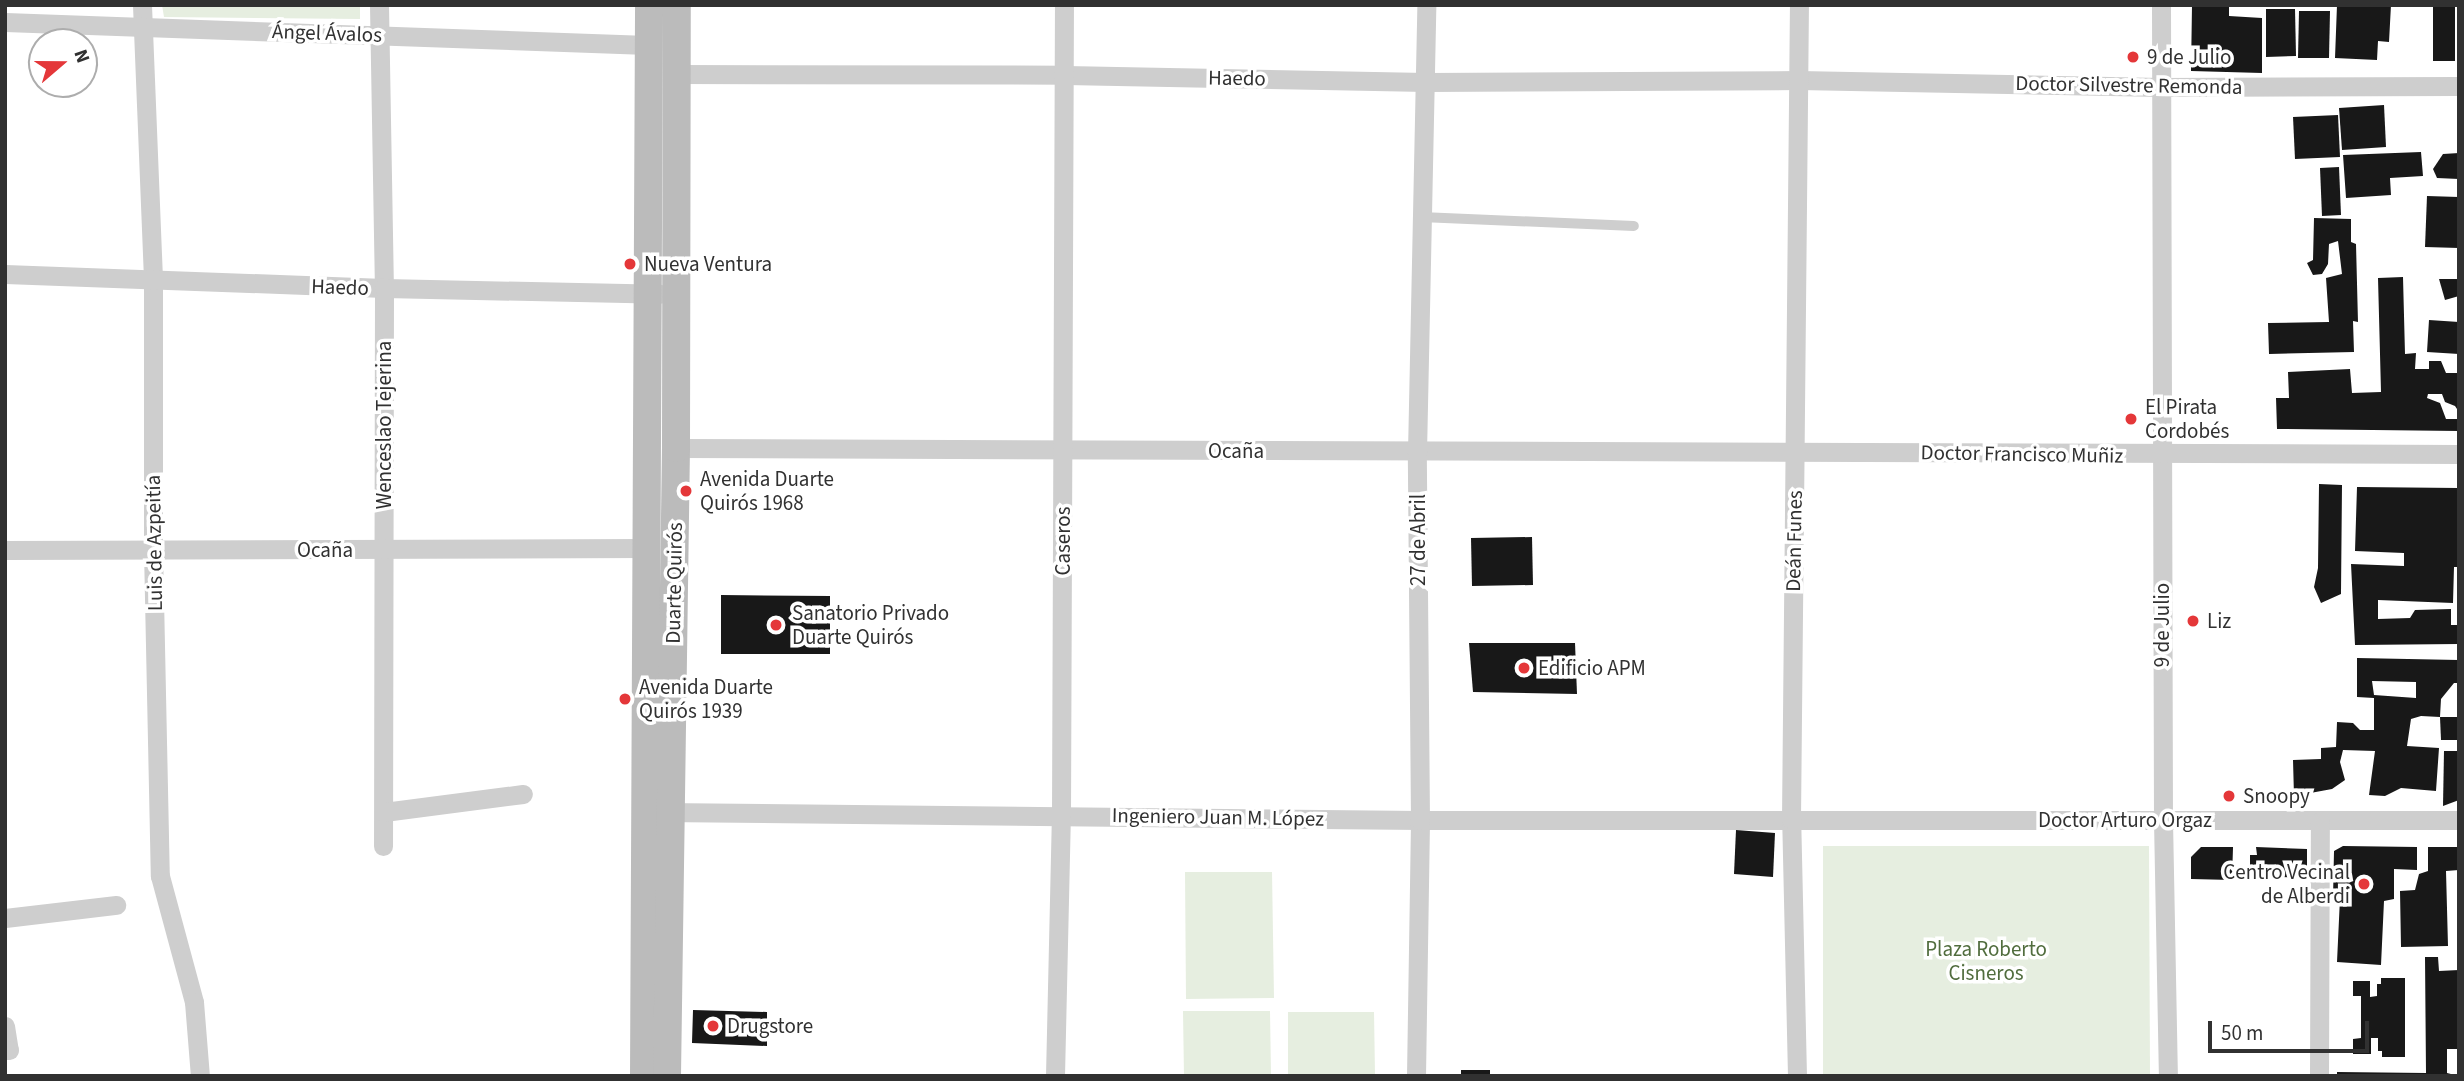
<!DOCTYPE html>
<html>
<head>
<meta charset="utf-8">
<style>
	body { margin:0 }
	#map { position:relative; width:2464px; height:1081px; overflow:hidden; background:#fff; font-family:"Source Sans 3",sans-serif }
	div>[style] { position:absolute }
	.green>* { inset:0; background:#e6eee0 }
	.building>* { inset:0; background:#181818 }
	.lane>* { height:10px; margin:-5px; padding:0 5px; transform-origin:5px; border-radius:5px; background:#cecece }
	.street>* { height:19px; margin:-9.5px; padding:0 9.5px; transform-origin:9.5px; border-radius:9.5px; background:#cecece }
	.secondary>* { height:28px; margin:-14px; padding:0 14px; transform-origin:14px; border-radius:14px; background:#bbb }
	.dots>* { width:19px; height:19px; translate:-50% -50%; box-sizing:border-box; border:4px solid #fff; border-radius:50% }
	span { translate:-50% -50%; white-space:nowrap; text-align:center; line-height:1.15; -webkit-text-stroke:7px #fff; paint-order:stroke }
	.street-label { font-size:21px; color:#313131 }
	.poi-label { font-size:21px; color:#313131 }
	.left { translate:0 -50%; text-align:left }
	.right { translate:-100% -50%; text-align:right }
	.park-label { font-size:21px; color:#516d3e }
	.frame { position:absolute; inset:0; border:7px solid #313131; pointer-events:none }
	.north { position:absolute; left:28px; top:28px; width:70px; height:70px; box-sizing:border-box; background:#fff; border:2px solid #adadad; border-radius:50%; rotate:70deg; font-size:19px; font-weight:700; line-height:28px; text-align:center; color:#313131 }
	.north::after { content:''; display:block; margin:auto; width:24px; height:32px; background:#e43739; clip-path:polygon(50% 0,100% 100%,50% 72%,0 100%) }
	.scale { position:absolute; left:2208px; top:1021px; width:161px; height:32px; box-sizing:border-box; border:4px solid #313131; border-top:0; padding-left:9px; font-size:21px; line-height:24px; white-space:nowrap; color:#313131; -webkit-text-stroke:5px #fff; paint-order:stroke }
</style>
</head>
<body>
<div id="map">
	<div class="green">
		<div style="clip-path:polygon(162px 5px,360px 5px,360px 19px,164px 17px)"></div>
		<div style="clip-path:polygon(1823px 846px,2149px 846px,2150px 1076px,1823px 1076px)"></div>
		<div style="clip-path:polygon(1185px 872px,1272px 872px,1274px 998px,1186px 999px)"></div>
		<div style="clip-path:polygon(1183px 1011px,1270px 1011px,1271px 1076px,1184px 1076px)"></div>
		<div style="clip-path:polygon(1288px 1012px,1374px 1012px,1375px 1076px,1288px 1076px)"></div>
	</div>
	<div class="building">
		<div style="clip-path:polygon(2192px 5px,2229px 5px,2229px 16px,2262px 18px,2262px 73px,2191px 71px)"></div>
		<div style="clip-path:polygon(2337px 5px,2391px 5px,2389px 42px,2378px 41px,2377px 60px,2335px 58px)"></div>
		<div style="clip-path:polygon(2433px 7px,2455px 7px,2455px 61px,2433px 61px)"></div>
		<div style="clip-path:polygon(2266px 9px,2295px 9px,2296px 56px,2266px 57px)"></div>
		<div style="clip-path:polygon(2299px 11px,2330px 11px,2329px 58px,2298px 58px)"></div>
		<div style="clip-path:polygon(2384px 105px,2386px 147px,2342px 150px,2339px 108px)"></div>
		<div style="clip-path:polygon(2338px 115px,2340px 157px,2295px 159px,2293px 117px)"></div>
		<div style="clip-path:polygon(2421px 152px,2423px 176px,2390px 178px,2391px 195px,2346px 198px,2343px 155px)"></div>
		<div style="clip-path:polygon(2459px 153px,2459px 179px,2437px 178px,2433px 169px,2443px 154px)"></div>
		<div style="clip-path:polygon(2339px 167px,2341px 215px,2322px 216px,2320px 168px)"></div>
		<div style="clip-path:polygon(2427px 196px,2459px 197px,2459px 248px,2425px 247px)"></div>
		<div style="clip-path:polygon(2314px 218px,2351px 219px,2351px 242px,2356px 244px,2358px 322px,2353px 321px,2354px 352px,2269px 354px,2268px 323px,2329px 322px,2326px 278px,2342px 274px,2338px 241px,2329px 244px,2328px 264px,2322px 274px,2313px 275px,2307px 263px,2313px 260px)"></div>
		<div style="clip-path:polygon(2403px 277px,2405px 354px,2416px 353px,2415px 369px,2429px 369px,2429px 361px,2441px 361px,2446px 373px,2459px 373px,2459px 412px,2455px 406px,2445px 402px,2442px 394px,2428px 394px,2427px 398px,2440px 403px,2446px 419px,2459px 419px,2459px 431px,2277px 429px,2276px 398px,2289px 398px,2288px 372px,2350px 369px,2352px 393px,2381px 392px,2378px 278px)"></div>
		<div style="clip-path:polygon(2439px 279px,2459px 279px,2459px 296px,2445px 300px)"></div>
		<div style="clip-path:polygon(2429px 320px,2459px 322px,2459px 354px,2427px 352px)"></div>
		<div style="clip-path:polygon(2319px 484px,2342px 485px,2341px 594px,2321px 603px,2314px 587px,2318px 568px)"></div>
		<div style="clip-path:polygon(2357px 487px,2459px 488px,2459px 567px,2454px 567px,2453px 603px,2378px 600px,2378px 619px,2410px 618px,2415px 610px,2451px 609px,2451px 625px,2459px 625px,2459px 644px,2355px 645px,2351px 564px,2404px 566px,2404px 553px,2355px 551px)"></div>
		<div style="clip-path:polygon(1532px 537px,1533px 585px,1472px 586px,1471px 538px)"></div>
		<div style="clip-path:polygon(721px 595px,830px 596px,830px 654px,721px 654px)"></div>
		<div style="clip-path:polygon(1469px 643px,1575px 643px,1577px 694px,1473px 692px)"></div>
		<div style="clip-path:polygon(evenodd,2357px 658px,2459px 660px,2459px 683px,2454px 683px,2441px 699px,2440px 717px,2421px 716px,2411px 719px,2407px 746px,2439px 748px,2436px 791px,2401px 788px,2385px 796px,2369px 795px,2375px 751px,2343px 750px,2340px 762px,2345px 780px,2332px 789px,2294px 796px,2293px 760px,2321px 759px,2321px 748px,2336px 747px,2337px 722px,2353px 723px,2360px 730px,2374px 730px,2374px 698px,2357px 697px,2357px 658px,2372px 681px,2416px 682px,2416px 698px,2374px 695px,2372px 681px)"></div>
		<div style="clip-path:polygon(2440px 717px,2459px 717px,2459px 740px,2441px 740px)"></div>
		<div style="clip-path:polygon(2444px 751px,2459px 751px,2459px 800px,2443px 806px)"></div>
		<div style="clip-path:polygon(1736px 830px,1775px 833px,1773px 877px,1734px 874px)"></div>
		<div style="clip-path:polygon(2343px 846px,2417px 847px,2417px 870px,2394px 869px,2394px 899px,2384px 901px,2381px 965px,2337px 962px,2340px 898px,2333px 898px,2334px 851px)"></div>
		<div style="clip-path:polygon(2201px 847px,2233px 847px,2232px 880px,2191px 879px,2191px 857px)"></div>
		<div style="clip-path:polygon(2256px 847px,2307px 849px,2307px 878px,2250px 876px,2250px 855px,2257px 855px)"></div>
		<div style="clip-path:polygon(2428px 847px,2459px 847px,2459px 870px,2446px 871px,2448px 946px,2401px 947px,2400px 891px,2415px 890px,2419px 874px,2428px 871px)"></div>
		<div style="clip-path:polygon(2425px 957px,2438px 957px,2439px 971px,2459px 970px,2459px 1049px,2447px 1049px,2447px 1073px,2459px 1076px,2337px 1076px,2337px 1072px,2426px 1073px)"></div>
		<div style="clip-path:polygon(2381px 978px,2405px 978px,2405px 1057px,2382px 1057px,2382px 1051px,2378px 1051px,2378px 1038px,2371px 1038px,2371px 1054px,2353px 1054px,2353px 1039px,2361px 1038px,2361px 996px,2353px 996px,2353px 981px,2370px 981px,2370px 997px,2377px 996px,2377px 984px,2381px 984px)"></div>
		<div style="clip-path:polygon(693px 1010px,767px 1012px,767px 1046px,692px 1043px)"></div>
		<div style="clip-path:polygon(1461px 1070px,1490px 1070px,1490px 1076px,1461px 1076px)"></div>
	</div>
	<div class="lane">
		<div style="left:1421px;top:217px;width:213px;rotate:2.4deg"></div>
	</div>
	<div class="street">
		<div style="left:142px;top:5px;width:275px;rotate:87.7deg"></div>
		<div style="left:153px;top:280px;width:270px;rotate:90deg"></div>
		<div style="left:153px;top:550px;width:326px;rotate:88.8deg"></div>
		<div style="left:160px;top:876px;width:131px;rotate:74.9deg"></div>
		<div style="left:194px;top:1002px;width:74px;rotate:85.4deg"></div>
		<div style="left:379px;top:5px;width:283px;rotate:89deg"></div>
		<div style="left:384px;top:288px;width:558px;rotate:90.1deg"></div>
		<div style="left:2161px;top:5px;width:815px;rotate:89.86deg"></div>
		<div style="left:2163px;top:820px;width:256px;rotate:88.9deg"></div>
		<div style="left:5px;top:22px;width:643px;rotate:2.05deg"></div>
		<div style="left:676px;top:74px;width:389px;rotate:0.1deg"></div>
		<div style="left:1065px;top:75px;width:361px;rotate:1.1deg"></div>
		<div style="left:1426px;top:82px;width:372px;rotate:-0.3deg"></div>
		<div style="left:1798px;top:80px;width:363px;rotate:1.1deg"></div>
		<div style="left:2161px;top:87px;width:298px;rotate:-0.2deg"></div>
		<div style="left:5px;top:274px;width:379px;rotate:2.1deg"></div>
		<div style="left:384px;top:288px;width:276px;rotate:1.2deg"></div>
		<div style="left:676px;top:448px;width:1783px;rotate:0.19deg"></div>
		<div style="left:5px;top:550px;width:641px;rotate:-0.18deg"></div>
		<div style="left:384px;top:812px;width:140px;rotate:-7.4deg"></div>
		<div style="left:660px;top:812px;width:760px;rotate:0.6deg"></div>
		<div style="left:1420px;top:820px;width:1039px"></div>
		<div style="left:5px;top:918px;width:112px;rotate:-6.7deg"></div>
		<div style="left:5px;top:1026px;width:24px;rotate:81deg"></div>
		<div style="left:9px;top:1050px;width:4px;rotate:180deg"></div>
		<div style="left:1055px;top:1076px;width:261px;rotate:-88.7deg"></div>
		<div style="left:1061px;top:815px;width:810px;rotate:-89.79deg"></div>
		<div style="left:1416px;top:1076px;width:256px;rotate:-89.1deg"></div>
		<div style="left:1420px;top:820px;width:367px;rotate:-90.5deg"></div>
		<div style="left:1417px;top:453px;width:448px;rotate:-88.8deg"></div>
		<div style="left:1797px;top:1076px;width:257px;rotate:-91.3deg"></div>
		<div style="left:1791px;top:819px;width:814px;rotate:-89.44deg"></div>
		<div style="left:2319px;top:1076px;width:255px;rotate:-89.8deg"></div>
	</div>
	<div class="secondary">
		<div style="left:644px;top:1076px;width:1071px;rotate:-89.73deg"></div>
		<div style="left:667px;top:1076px;width:628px;rotate:-89.18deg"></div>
		<div style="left:676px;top:448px;width:443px;rotate:-89.9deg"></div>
	</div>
	<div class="dots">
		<div style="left:2133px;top:57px;background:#e43739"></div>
		<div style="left:630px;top:264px;background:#e43739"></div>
		<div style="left:2131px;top:419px;background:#e43739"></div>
		<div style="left:686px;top:491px;background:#e43739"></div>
		<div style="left:2193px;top:621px;background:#e43739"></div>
		<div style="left:776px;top:625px;background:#e43739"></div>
		<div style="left:1524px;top:668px;background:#e43739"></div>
		<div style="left:625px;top:699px;background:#e43739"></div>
		<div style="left:2229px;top:796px;background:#e43739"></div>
		<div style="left:2364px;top:884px;background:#e43739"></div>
		<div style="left:713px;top:1026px;background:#e43739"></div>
	</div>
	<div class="street-label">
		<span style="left:327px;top:33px;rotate:2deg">Ángel Ávalos</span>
		<span style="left:1237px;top:78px;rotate:1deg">Haedo</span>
		<span style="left:2129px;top:85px;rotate:1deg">Doctor Silvestre Remonda</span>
		<span style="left:340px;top:287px;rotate:2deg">Haedo</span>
		<span style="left:384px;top:425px;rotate:-90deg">Wenceslao Tejerina</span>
		<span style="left:1236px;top:451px">Ocaña</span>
		<span style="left:2022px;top:454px;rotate:1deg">Doctor Francisco Muñiz</span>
		<span style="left:1418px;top:540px;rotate:-90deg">27 de Abril</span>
		<span style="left:1063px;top:541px;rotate:-90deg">Caseros</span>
		<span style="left:1794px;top:541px;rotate:-89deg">Deán Funes</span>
		<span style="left:154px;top:543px;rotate:-91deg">Luis de Azpeitía</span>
		<span style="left:325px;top:550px">Ocaña</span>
		<span style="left:674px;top:583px;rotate:-89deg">Duarte Quirós</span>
		<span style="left:2162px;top:625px;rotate:-90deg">9 de Julio</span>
		<span style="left:1218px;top:817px;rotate:1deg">Ingeniero Juan M. López</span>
		<span style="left:2125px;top:820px">Doctor Arturo Orgaz</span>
	</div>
	<div class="poi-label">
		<span class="left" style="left:2147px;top:57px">9 de Julio</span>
		<span class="left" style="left:644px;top:264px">Nueva Ventura</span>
		<span class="left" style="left:2145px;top:419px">El Pirata<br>Cordobés</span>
		<span class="left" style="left:700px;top:491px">Avenida Duarte<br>Quirós 1968</span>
		<span class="left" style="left:792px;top:625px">Sanatorio Privado<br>Duarte Quirós</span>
		<span class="left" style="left:2207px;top:621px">Liz</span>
		<span class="left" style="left:1538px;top:668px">Edificio APM</span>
		<span class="left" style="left:639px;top:699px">Avenida Duarte<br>Quirós 1939</span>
		<span class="left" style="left:2243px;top:796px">Snoopy</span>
		<span class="right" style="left:2350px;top:884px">Centro Vecinal<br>de Alberdi</span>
		<span class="left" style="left:727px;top:1026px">Drugstore</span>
	</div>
	<div class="park-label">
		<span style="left:1986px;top:961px">Plaza Roberto<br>Cisneros</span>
	</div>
	<div class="frame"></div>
	<div class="north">N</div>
	<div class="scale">50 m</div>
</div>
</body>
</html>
